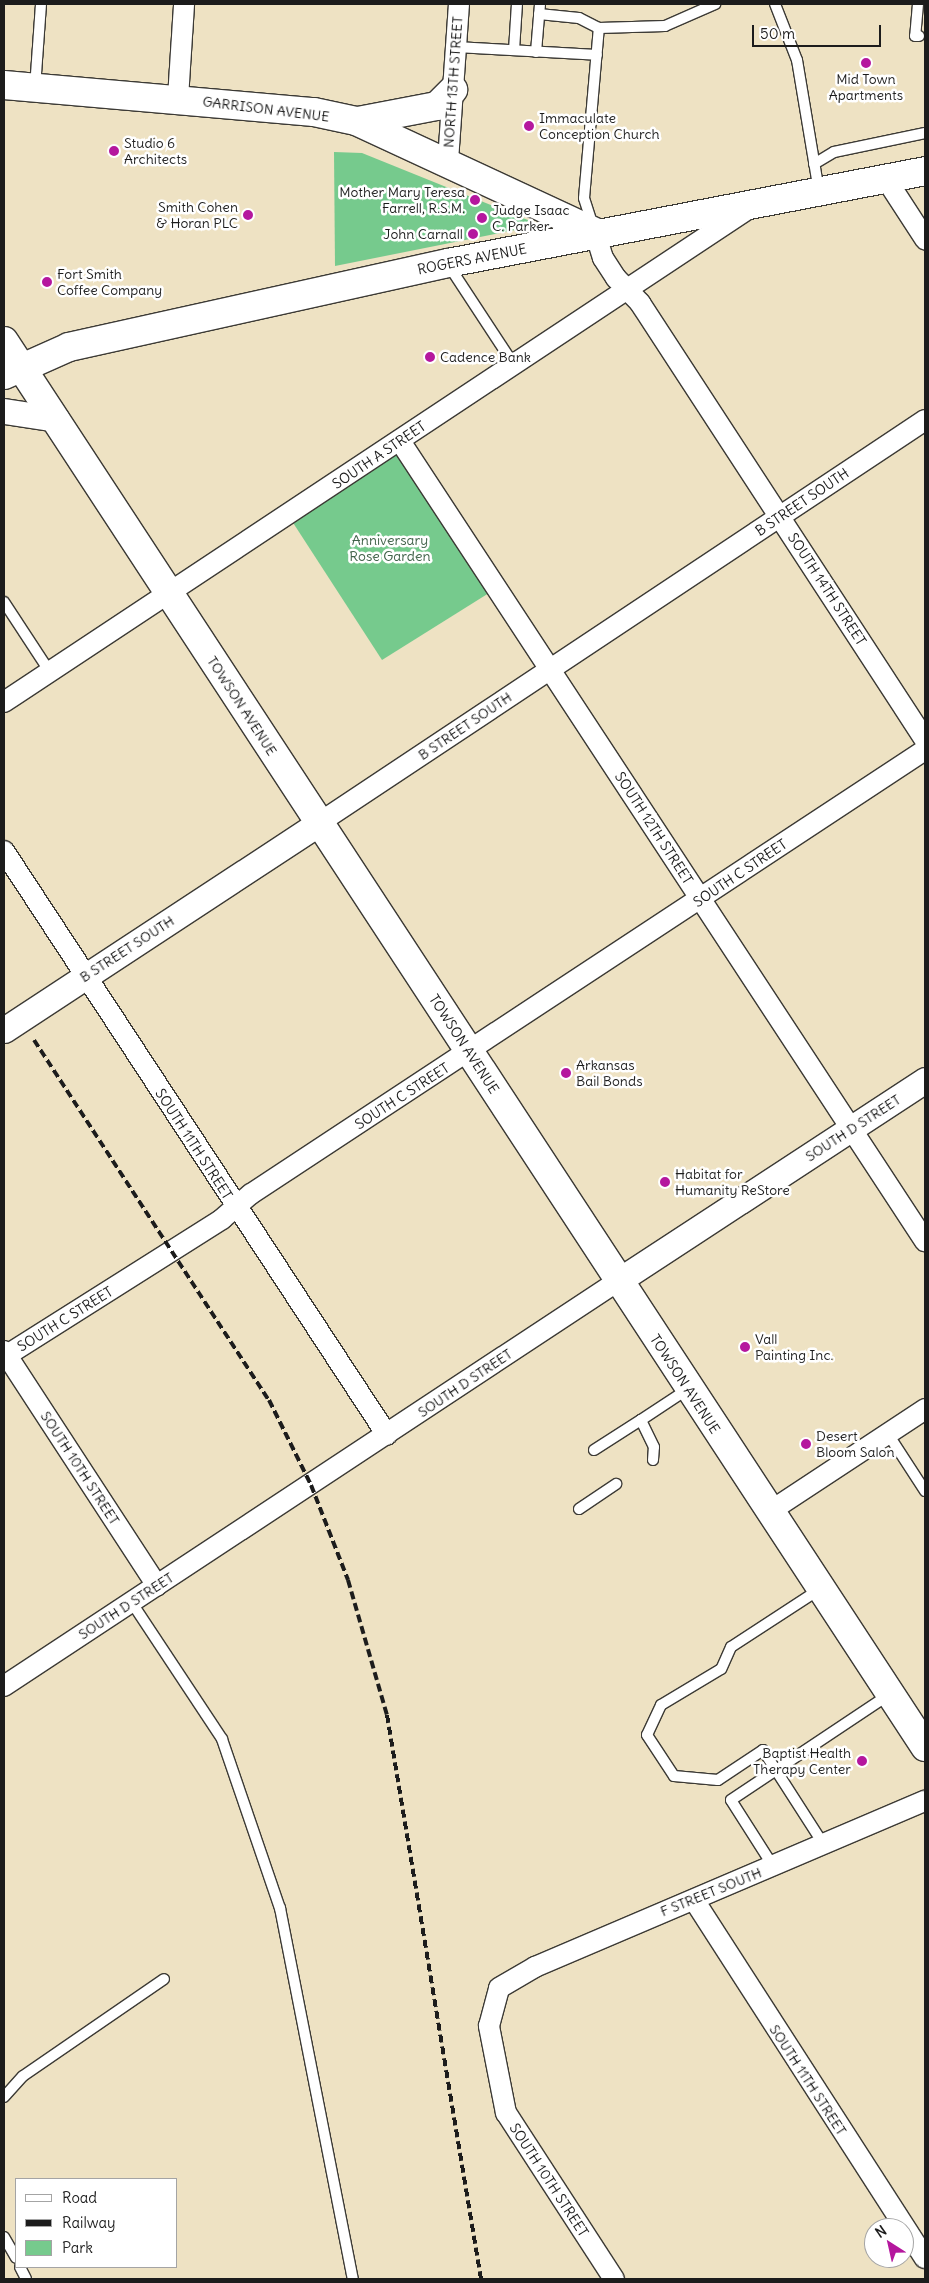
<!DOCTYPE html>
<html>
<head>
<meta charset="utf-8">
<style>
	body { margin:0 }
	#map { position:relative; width:929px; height:2283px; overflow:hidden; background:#eee2c3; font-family:Delius,sans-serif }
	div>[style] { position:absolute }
	.green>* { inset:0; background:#76ca8d }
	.roads { filter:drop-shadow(1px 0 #3c3a35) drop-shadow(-1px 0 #3c3a35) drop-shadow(0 1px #3c3a35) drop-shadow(0 -1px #3c3a35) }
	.service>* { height:10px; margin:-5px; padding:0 5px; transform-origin:5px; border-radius:5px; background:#fff }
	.minor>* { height:20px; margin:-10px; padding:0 10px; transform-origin:10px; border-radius:10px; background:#fff }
	.tertiary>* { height:25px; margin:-12.5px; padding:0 12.5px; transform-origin:12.5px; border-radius:12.5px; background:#fff }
	.primary>* { height:28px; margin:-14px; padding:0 14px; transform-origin:14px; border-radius:14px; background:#fff }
	.rail>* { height:4px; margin-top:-2px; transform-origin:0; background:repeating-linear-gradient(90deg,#1c1c1c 0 8px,transparent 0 12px) }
	.dots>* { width:14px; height:14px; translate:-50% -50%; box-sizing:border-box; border:2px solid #fff; border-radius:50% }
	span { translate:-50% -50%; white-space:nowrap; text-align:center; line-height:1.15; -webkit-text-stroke:5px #fff; paint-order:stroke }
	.poi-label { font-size:14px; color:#1c1c1c }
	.left { translate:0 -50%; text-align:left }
	.right { translate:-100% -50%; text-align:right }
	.street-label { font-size:14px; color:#1c1c1c }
	.park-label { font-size:14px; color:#406249 }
	.frame { position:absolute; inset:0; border:5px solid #1c1c1c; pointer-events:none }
	.legend { position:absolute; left:15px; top:2178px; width:162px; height:90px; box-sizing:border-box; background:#fff; border:1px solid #a4a4a4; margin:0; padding:6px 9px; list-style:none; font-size:15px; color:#1c1c1c }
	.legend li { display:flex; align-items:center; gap:10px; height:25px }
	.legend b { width:25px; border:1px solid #a4a4a4 }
	.north { position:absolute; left:864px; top:2218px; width:50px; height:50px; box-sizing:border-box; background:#fff; border:1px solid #a4a4a4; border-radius:50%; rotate:325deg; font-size:14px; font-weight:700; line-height:20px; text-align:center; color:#1c1c1c }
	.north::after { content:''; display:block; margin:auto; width:18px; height:22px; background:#b5179e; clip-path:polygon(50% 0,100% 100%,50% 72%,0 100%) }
	.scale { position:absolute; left:752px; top:25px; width:129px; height:22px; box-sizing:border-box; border:2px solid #1c1c1c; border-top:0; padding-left:6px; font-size:15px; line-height:18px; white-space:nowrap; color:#1c1c1c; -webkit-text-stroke:4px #fff; paint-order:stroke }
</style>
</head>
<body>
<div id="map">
	<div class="green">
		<div style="clip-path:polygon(334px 152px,362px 153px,540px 225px,335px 266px)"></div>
		<div style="clip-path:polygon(400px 441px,497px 588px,382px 660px,288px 515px)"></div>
	</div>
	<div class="roads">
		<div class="service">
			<div style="left:775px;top:4px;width:60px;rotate:68.6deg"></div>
			<div style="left:797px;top:60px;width:134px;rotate:80.5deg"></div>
			<div style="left:918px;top:4px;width:32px;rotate:95deg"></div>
			<div style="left:915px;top:36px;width:4px"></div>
			<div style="left:539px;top:14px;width:40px;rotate:5.7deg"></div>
			<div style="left:579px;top:18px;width:22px;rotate:27deg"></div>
			<div style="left:599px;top:28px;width:66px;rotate:-1.7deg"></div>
			<div style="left:665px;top:26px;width:55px;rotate:-23.7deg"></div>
			<div style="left:456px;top:47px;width:141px;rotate:3.2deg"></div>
			<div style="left:514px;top:50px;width:46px;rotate:-86.3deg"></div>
			<div style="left:536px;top:52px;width:48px;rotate:-85.2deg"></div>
			<div style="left:35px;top:88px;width:84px;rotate:-85.9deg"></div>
			<div style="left:814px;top:164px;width:23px;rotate:-31deg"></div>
			<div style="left:834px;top:152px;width:93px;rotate:-11.8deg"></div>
			<div style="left:593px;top:226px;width:29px;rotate:-108deg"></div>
			<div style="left:584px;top:198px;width:171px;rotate:-85deg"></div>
			<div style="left:449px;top:266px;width:118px;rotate:56.7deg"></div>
			<div style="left:4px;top:602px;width:84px;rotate:56.7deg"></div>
			<div style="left:888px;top:1434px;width:68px;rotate:57deg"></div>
			<div style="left:594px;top:1450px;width:56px;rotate:-32.6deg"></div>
			<div style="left:653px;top:1460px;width:13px;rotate:-86deg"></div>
			<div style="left:654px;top:1447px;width:30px;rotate:-116deg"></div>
			<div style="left:641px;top:1420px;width:56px;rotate:-33.4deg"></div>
			<div style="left:579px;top:1509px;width:45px;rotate:-34deg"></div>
			<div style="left:820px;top:1589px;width:106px;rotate:146.9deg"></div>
			<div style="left:731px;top:1647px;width:24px;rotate:114deg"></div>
			<div style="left:721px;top:1669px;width:70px;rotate:149deg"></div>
			<div style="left:661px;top:1705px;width:33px;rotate:115deg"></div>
			<div style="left:647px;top:1735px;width:49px;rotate:56.6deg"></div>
			<div style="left:674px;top:1776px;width:44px;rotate:5.2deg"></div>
			<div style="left:718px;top:1780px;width:54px;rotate:-33.7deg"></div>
			<div style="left:763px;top:1750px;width:113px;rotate:57.3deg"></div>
			<div style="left:132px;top:1603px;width:163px;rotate:56.5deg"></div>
			<div style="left:222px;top:1739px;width:179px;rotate:71.1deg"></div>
			<div style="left:280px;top:1908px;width:378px;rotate:78.9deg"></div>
			<div style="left:773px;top:1866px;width:78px;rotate:-122.5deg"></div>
			<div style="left:731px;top:1800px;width:191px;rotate:-33.7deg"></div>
			<div style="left:4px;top:2097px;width:28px;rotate:-48deg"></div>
			<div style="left:23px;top:2076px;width:171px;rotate:-34.5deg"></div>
			<div style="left:4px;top:2237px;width:24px;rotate:60deg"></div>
			<div style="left:20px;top:2267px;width:13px;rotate:63deg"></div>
		</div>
		<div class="minor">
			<div style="left:178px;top:98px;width:94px;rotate:-86.3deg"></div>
			<div style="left:448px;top:161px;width:157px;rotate:-86deg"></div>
			<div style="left:886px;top:179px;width:72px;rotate:57deg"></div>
			<div style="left:595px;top:232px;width:27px;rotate:73deg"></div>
			<div style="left:603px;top:258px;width:24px;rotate:57deg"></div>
			<div style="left:616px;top:278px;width:35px;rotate:46deg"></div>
			<div style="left:640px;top:303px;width:522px;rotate:56.89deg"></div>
			<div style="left:400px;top:441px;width:957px;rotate:56.73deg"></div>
			<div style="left:4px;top:702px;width:893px;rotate:-33.53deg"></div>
			<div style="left:319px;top:823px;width:728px;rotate:-33.62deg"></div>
			<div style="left:4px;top:851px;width:698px;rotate:56.74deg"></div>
			<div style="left:4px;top:1351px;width:280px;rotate:56.9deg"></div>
			<div style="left:4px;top:1357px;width:258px;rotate:-32.3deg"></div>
			<div style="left:222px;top:1219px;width:38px;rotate:-41deg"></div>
			<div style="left:251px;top:1194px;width:807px;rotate:-33.38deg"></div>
			<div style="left:769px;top:1512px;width:187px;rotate:-33.4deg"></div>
			<div style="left:4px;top:1686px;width:736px;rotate:-33.41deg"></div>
			<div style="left:694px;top:1900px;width:426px;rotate:57.2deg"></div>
			<div style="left:614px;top:2279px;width:198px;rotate:-123deg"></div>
			<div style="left:506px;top:2113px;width:89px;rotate:-101.1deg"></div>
			<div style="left:489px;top:2026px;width:39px;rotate:-75deg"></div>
			<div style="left:499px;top:1988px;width:42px;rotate:-30.3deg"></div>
			<div style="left:535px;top:1967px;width:424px;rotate:-23.1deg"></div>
		</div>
		<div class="tertiary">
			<div style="left:4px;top:376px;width:20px;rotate:-24deg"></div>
			<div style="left:4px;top:411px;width:53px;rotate:8.7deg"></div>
			<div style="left:4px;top:1030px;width:377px;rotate:-33.3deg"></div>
			<div style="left:618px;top:1281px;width:367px;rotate:-33.2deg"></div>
		</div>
		<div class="primary">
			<div style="left:4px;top:85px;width:311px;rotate:5deg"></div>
			<div style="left:314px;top:112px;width:43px;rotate:12.1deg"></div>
			<div style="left:356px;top:121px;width:264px;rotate:24.9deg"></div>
			<div style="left:358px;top:121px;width:80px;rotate:-10.8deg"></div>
			<div style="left:437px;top:106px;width:23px;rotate:-45deg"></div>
			<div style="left:4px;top:341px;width:1681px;rotate:56.77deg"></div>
			<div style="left:22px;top:368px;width:51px;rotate:-24.1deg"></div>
			<div style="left:69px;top:347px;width:388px;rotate:-12.5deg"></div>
			<div style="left:448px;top:263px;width:486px;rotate:-10.9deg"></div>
		</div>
	</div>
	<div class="rail">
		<div style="left:34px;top:1040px;width:430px;rotate:56.9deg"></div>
		<div style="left:269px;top:1400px;width:95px;rotate:63.7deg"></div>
		<div style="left:311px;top:1485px;width:102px;rotate:68.7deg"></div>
		<div style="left:348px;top:1580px;width:141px;rotate:73.9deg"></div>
		<div style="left:387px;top:1715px;width:572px;rotate:80.54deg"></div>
	</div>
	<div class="dots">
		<div style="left:866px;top:63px;background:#b5179e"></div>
		<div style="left:529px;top:126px;background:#b5179e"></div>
		<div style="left:114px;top:151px;background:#b5179e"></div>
		<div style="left:475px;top:200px;background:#b5179e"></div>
		<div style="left:248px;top:215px;background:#b5179e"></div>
		<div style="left:482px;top:218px;background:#b5179e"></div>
		<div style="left:473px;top:234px;background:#b5179e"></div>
		<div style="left:47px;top:282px;background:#b5179e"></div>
		<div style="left:430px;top:357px;background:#b5179e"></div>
		<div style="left:566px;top:1073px;background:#b5179e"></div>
		<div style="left:665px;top:1182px;background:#b5179e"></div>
		<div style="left:745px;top:1347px;background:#b5179e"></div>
		<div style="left:806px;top:1444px;background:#b5179e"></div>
		<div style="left:862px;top:1761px;background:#b5179e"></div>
	</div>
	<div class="poi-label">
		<span style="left:866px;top:87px">Mid Town<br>Apartments</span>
		<span class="left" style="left:539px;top:126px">Immaculate<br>Conception Church</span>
		<span class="left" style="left:124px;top:151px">Studio 6<br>Architects</span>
		<span class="right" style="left:465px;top:200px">Mother Mary Teresa<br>Farrell, R.S.M.</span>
		<span class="right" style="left:238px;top:215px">Smith Cohen<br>&amp; Horan PLC</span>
		<span class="left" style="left:492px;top:218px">Judge Isaac<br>C. Parker</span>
		<span class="right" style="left:463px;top:234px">John Carnall</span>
		<span class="left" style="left:57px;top:282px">Fort Smith<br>Coffee Company</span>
		<span class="left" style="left:440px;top:357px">Cadence Bank</span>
		<span class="left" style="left:576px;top:1073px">Arkansas<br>Bail Bonds</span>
		<span class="left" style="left:675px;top:1182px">Habitat for<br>Humanity ReStore</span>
		<span class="left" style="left:755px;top:1347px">Vall<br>Painting Inc.</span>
		<span class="left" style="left:816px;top:1444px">Desert<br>Bloom Salon</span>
		<span class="right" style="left:851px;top:1761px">Baptist Health<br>Therapy Center</span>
	</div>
	<div class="street-label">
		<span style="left:453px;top:82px;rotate:-86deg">NORTH 13TH STREET</span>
		<span style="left:266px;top:109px;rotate:7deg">GARRISON AVENUE</span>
		<span style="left:472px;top:259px;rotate:-11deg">ROGERS AVENUE</span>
		<span style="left:379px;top:455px;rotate:-34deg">SOUTH A STREET</span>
		<span style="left:802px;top:502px;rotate:-34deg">B STREET SOUTH</span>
		<span style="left:827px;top:589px;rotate:57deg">SOUTH 14TH STREET</span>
		<span style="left:242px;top:706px;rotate:57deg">TOWSON AVENUE</span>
		<span style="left:465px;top:726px;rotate:-34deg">B STREET SOUTH</span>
		<span style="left:654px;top:828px;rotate:57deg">SOUTH 12TH STREET</span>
		<span style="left:740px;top:873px;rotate:-34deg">SOUTH C STREET</span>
		<span style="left:127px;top:949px;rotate:-33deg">B STREET SOUTH</span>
		<span style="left:464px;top:1044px;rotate:57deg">TOWSON AVENUE</span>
		<span style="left:402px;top:1096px;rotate:-33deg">SOUTH C STREET</span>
		<span style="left:853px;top:1128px;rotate:-33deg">SOUTH D STREET</span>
		<span style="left:194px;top:1144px;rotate:57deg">SOUTH 11TH STREET</span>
		<span style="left:65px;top:1319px;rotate:-32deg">SOUTH C STREET</span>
		<span style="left:465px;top:1383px;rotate:-34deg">SOUTH D STREET</span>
		<span style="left:685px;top:1384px;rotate:57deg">TOWSON AVENUE</span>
		<span style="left:80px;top:1468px;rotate:57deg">SOUTH 10TH STREET</span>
		<span style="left:126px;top:1606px;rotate:-33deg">SOUTH D STREET</span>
		<span style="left:711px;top:1892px;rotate:-22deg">F STREET SOUTH</span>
		<span style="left:808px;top:2080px;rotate:57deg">SOUTH 11TH STREET</span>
		<span style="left:549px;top:2180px;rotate:57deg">SOUTH 10TH STREET</span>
	</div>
	<div class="park-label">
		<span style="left:390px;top:548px">Anniversary<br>Rose Garden</span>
	</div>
	<div class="frame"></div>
	<ul class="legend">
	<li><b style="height:6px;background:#fff"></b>Road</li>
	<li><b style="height:6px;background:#1c1c1c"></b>Railway</li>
	<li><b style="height:14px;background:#76ca8d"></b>Park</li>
	</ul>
	<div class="north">N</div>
	<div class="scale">50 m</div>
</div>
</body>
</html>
